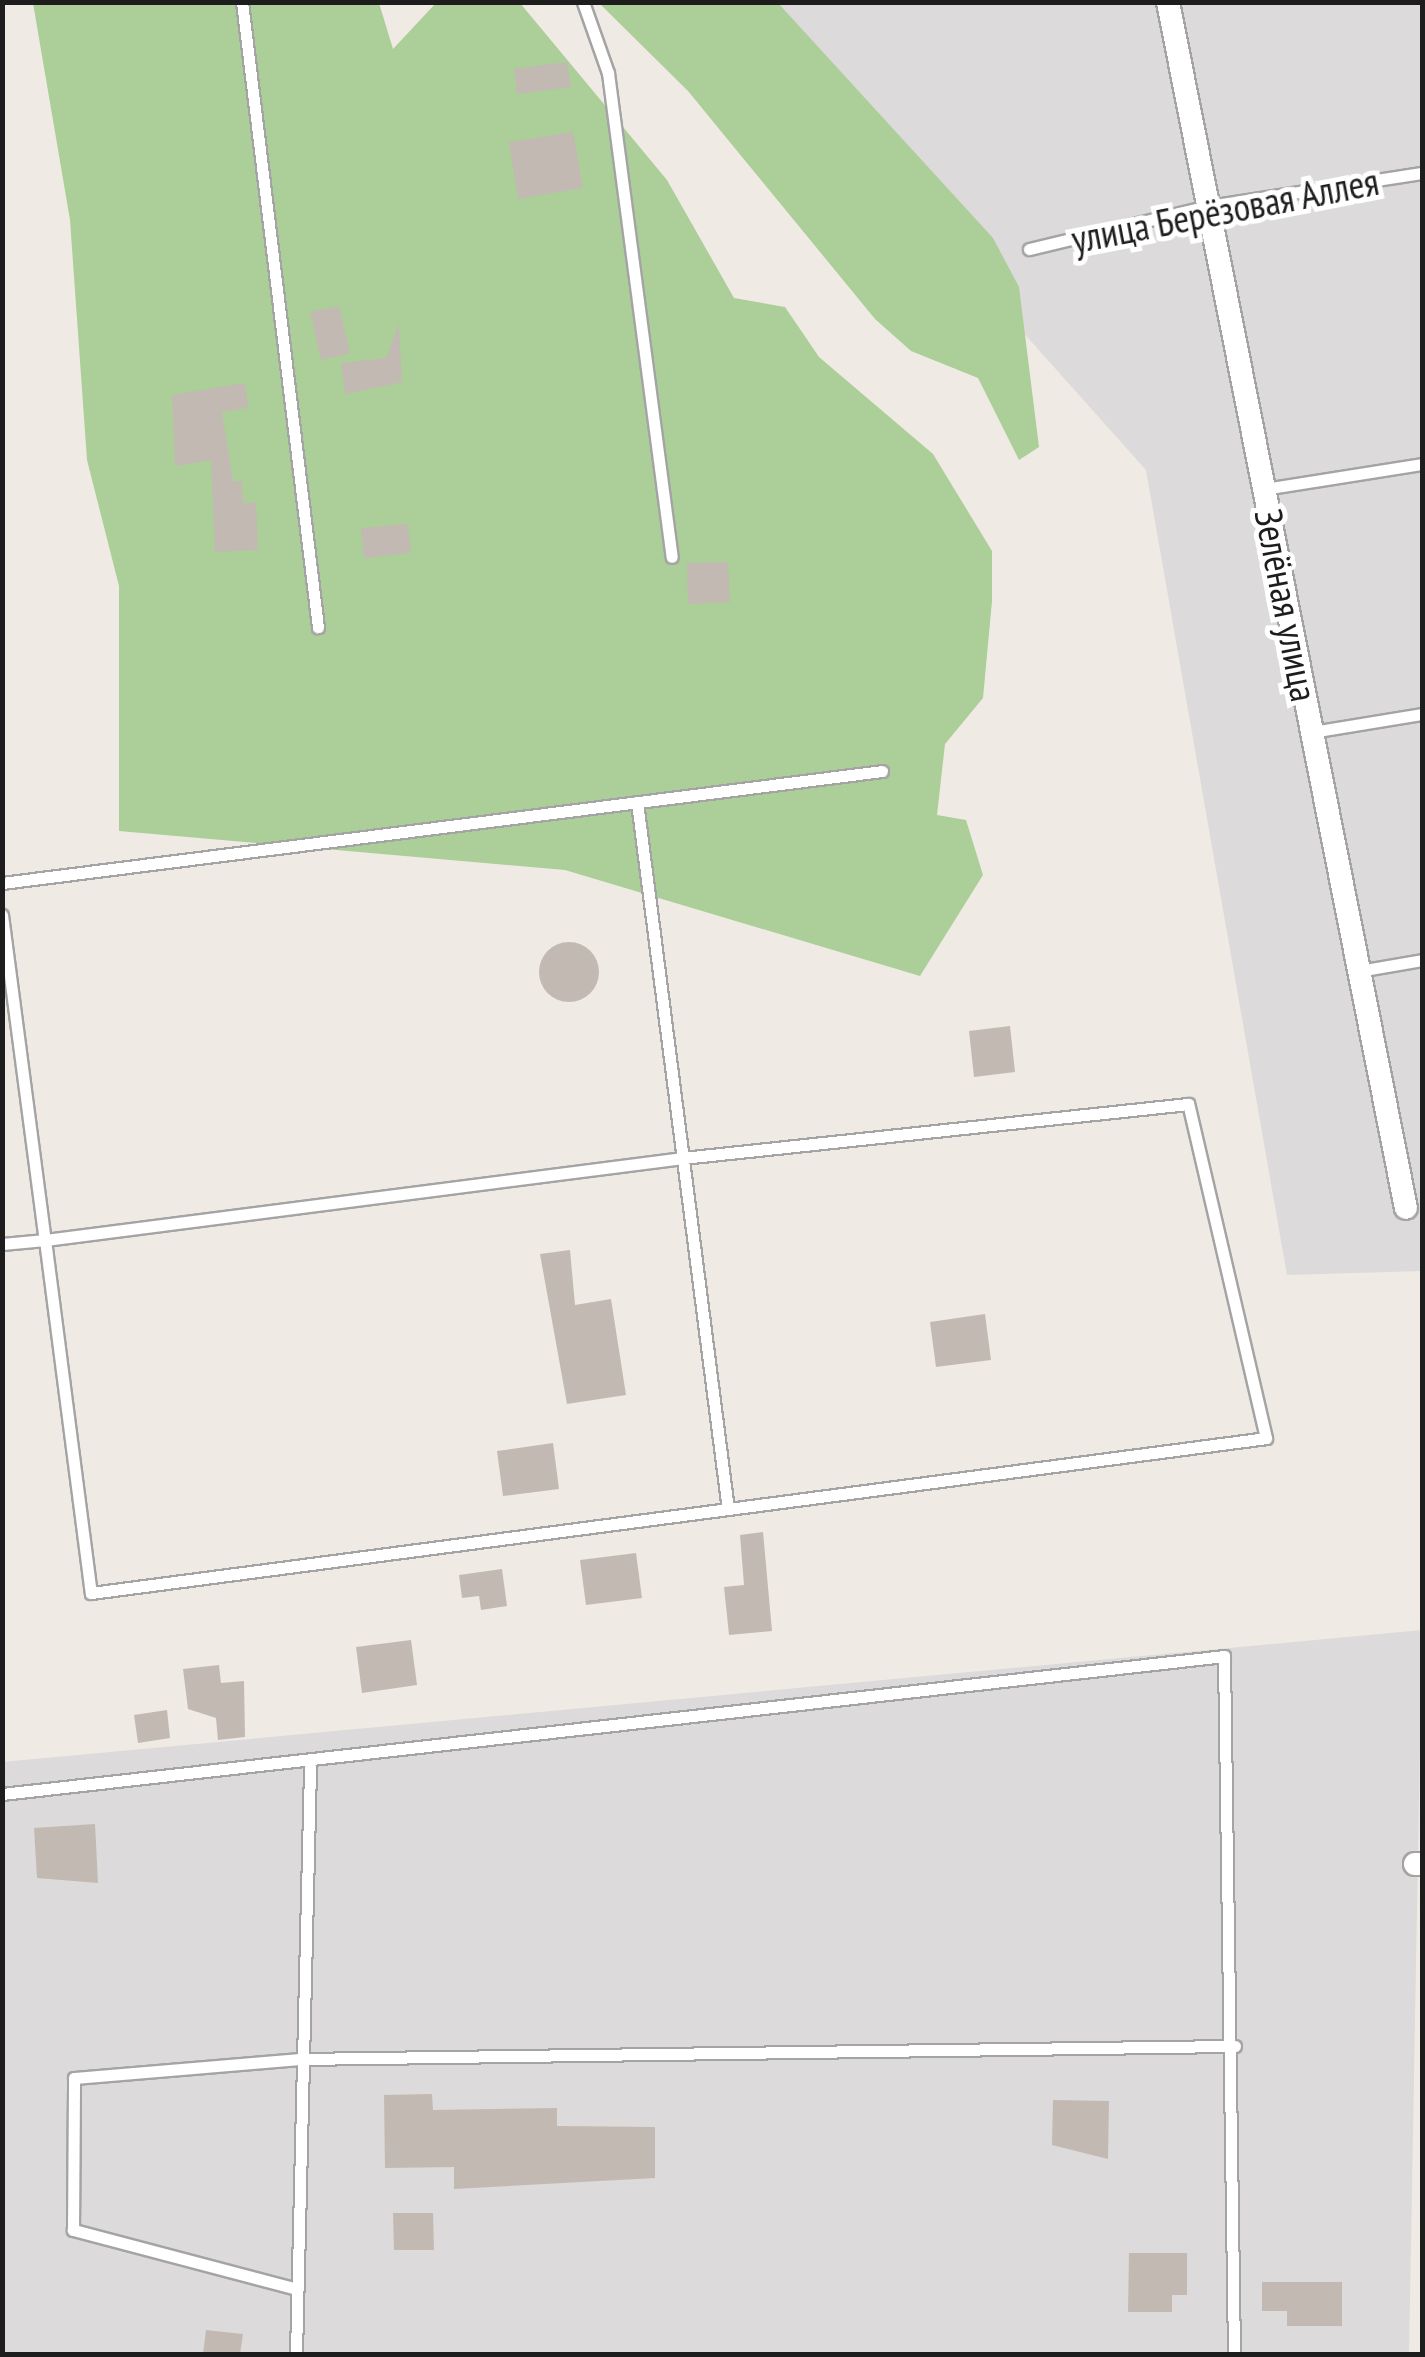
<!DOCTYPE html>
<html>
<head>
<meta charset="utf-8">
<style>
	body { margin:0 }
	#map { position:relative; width:1425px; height:2357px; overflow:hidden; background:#efeae3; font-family:"PT Sans Narrow",sans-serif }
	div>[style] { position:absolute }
	.residential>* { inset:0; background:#dcdada }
	.forest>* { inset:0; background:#acce98 }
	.building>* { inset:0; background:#c3b9b3 }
	.round { border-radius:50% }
	.roads { filter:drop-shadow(2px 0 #a4a4a4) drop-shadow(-2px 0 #a4a4a4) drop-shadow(0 2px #a4a4a4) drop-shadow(0 -2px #a4a4a4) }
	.service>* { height:11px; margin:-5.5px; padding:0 5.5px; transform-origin:5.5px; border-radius:5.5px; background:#fff }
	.minor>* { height:22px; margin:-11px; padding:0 11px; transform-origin:11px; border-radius:11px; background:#fff }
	span { translate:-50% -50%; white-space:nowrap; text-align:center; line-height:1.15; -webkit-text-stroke:10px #fff; paint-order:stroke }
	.street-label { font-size:38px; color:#1d1d1d }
	.frame { position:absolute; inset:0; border:5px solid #1d1d1d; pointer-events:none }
</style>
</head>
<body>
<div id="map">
	<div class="residential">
		<div style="clip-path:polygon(729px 3px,1422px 3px,1422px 1271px,1287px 1275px,1146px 470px)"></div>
		<div style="clip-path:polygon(1422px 1630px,1409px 2354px,3px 2354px,2px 1762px)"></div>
	</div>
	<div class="forest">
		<div style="clip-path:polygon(33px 3px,379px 3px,393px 49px,436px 3px,520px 3px,667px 180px,734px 298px,785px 307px,819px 357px,933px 454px,992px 551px,992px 601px,983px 698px,945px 744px,937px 815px,966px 820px,983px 875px,920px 976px,565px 870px,119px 831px,119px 586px,87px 460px,70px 220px)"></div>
		<div style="clip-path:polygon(599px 3px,778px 3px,993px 238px,1019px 287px,1039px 447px,1019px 460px,978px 378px,911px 351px,875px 319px,688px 91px)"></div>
	</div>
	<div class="building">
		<div style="clip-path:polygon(567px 62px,571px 87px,517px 94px,514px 69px)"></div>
		<div style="clip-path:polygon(573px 132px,583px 188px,518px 199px,509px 142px)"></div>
		<div style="clip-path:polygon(339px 306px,350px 353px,321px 360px,310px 312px)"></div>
		<div style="clip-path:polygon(399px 324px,402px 382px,345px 394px,341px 363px,386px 358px)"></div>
		<div style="clip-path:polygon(245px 383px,248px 408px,222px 412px,233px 481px,242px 481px,243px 503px,256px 502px,258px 550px,215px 552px,211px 460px,175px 466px,172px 395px)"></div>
		<div style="clip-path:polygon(408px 524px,411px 553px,364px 558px,361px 528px)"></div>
		<div style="clip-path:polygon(728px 562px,730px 602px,688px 604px,687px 563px)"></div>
		<div class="round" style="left:539px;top:942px;width:60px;height:60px"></div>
		<div style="clip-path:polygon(1010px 1026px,1015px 1072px,974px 1077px,969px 1031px)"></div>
		<div style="clip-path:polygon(570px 1250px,575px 1305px,611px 1299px,626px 1395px,567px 1404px,540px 1254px)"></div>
		<div style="clip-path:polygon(985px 1314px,991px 1360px,936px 1367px,930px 1322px)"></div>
		<div style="clip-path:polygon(553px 1443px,559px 1489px,503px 1496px,497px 1451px)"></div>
		<div style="clip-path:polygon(763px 1532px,772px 1631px,729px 1635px,724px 1587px,744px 1585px,740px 1535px)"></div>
		<div style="clip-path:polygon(636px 1553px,642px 1598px,586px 1605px,580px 1560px)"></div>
		<div style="clip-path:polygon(502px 1569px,507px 1606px,481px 1610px,479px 1596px,462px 1598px,459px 1575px)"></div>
		<div style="clip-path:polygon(411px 1640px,417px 1685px,362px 1693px,356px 1647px)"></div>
		<div style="clip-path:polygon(219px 1665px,221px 1683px,244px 1681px,245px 1737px,218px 1740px,216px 1718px,188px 1709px,183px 1669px)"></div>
		<div style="clip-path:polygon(167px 1710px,170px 1738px,138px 1743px,134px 1715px)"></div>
		<div style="clip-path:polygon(95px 1824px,98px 1883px,37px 1878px,34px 1828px)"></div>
		<div style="clip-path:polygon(432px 2094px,433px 2110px,557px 2108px,557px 2126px,655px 2127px,655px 2178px,454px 2189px,454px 2167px,385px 2168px,384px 2095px)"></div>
		<div style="clip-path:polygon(1053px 2100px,1109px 2101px,1108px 2159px,1052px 2145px)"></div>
		<div style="clip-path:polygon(393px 2213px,433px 2213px,434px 2250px,394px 2250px)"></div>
		<div style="clip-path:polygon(1129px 2253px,1187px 2253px,1187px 2295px,1172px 2295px,1172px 2312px,1128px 2312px)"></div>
		<div style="clip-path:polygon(1262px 2282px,1342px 2282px,1342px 2326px,1287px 2326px,1287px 2311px,1262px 2311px)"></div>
		<div style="clip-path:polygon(206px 2330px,243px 2334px,240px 2354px,203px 2354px)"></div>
	</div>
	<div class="roads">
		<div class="service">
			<div style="left:242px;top:2px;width:630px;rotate:83.07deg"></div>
			<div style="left:583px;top:2px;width:75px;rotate:70.6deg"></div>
			<div style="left:608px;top:73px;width:488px;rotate:82.5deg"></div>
			<div style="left:1029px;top:249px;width:184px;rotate:-13.5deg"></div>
			<div style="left:1208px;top:206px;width:217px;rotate:-8.8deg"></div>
			<div style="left:1264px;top:489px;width:160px;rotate:-9deg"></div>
			<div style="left:1312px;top:732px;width:111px;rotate:-9.3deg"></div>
			<div style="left:637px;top:802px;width:713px;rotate:82.67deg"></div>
			<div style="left:2px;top:883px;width:887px;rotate:-7.25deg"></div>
			<div style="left:2px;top:915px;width:328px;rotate:82.5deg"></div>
			<div style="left:45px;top:1240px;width:356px;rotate:82.6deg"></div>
			<div style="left:91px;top:1593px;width:1185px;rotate:-7.51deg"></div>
			<div style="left:1266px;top:1438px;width:343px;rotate:-103.1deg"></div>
			<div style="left:1188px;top:1104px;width:508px;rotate:173.9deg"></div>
			<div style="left:683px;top:1158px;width:643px;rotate:172.68deg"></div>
			<div style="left:45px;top:1240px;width:43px;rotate:174.7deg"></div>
			<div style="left:1359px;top:971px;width:64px;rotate:-9.9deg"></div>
			<div style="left:2px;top:1794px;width:1230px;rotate:-6.44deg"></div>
			<div style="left:1224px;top:1656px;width:698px;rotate:89.18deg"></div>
			<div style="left:297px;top:2289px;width:232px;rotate:-165.2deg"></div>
			<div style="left:73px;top:2230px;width:152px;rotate:-89.6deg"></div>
			<div style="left:74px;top:2078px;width:227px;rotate:-4.8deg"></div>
			<div style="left:300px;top:2059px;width:935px;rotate:-0.8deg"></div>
			<div style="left:296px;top:2354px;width:587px;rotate:-88.63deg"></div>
		</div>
		<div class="minor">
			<div style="left:1168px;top:2px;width:1229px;rotate:78.84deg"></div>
			<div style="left:1415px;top:1864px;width:7px"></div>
		</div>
	</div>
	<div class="street-label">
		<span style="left:1225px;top:210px;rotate:-11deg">улица Берёзовая Аллея</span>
		<span style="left:1287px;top:605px;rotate:79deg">Зелёная улица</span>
	</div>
	<div class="frame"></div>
</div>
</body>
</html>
